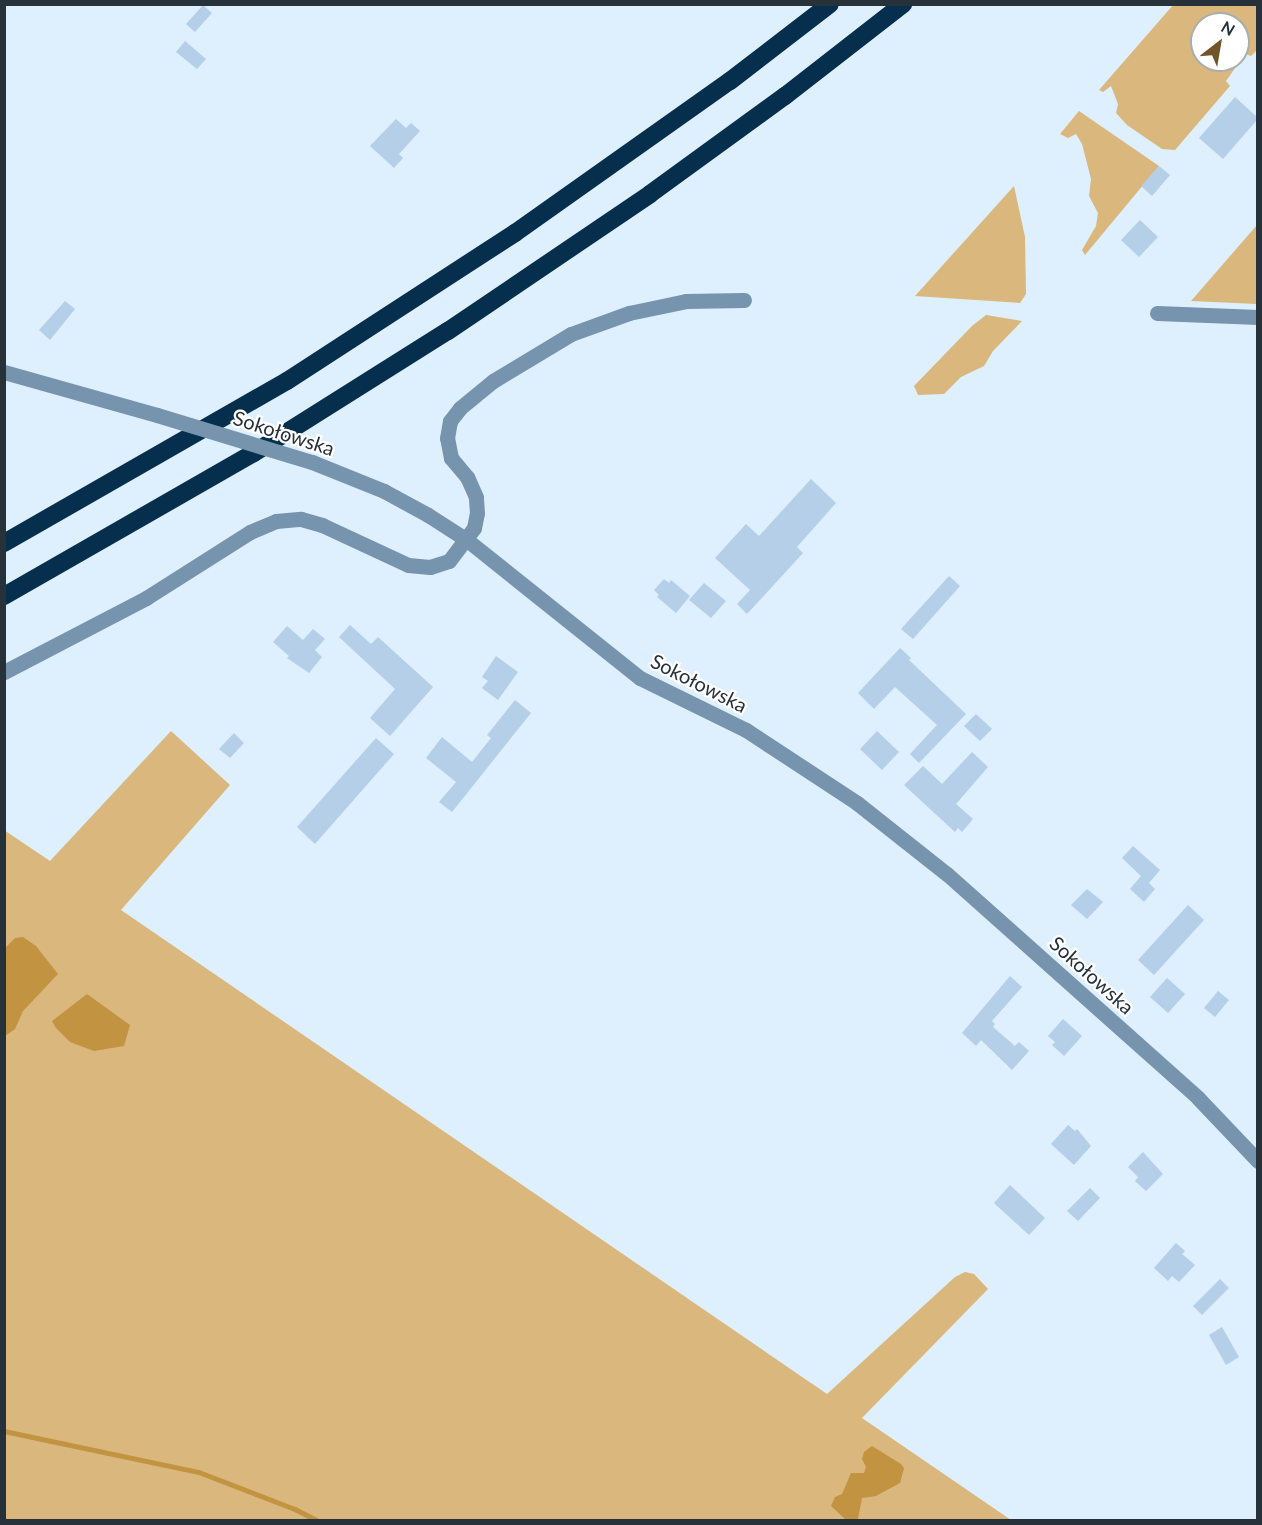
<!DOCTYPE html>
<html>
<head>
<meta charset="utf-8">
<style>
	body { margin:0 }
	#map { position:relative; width:1262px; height:1525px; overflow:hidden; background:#deeffd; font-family:Lato,sans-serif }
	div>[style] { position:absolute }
	.green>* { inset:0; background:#dab77d }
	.water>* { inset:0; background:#c29341 }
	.stream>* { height:4.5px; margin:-2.25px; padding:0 2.25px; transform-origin:2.25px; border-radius:2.25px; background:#c29341 }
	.building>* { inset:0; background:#b4cfe7 }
	.minor>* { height:15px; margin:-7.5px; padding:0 7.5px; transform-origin:7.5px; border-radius:7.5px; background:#7694ad }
	.highway>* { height:18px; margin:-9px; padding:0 9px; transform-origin:9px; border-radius:9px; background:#052f4c }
	.minor-bridge>* { height:15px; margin:-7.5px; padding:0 7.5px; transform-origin:7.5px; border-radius:7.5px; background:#7694ad }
	span { translate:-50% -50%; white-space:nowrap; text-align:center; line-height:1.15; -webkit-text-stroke:4.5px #fff; paint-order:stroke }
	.street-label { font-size:20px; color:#26313a }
	.frame { position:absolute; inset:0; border:6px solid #26313a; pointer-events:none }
	.north { position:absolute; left:1190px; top:12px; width:60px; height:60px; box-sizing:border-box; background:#fff; border:2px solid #a8adb0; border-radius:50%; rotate:31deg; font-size:16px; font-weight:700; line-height:24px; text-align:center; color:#26313a }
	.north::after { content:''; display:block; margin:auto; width:21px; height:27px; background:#6f5527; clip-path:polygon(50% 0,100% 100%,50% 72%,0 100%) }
</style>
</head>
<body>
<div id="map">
	<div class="green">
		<div style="clip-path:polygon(evenodd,1174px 4px,1258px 5px,1257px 50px,1251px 56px,1245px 54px,1226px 81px,1230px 86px,1175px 150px,1162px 149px,1127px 125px,1116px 113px,1118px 104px,1111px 86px,1103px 92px,1099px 90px,1174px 4px,1202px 24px,1238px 24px,1238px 60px,1202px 60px,1202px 24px)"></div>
		<div style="clip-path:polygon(1079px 111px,1159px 166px,1085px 255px,1082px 250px,1096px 226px,1098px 213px,1089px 196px,1091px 179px,1082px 144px,1076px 134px,1068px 138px,1060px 134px)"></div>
		<div style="clip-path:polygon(1014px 186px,1025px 237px,1026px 294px,1020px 303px,915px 296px)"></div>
		<div style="clip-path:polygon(1257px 225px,1257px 304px,1191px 301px)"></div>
		<div style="clip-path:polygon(986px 315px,1022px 321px,993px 351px,984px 366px,961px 377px,944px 394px,918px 395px,914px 386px,972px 326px)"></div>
		<div style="clip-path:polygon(171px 731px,230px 785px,121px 910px,827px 1394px,955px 1277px,965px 1272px,974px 1274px,988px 1289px,862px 1418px,1011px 1520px,5px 1520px,4px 830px,50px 861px)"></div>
	</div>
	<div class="water">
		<div style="clip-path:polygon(23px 937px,36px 946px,58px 974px,23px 1011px,15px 1029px,5px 1036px,5px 948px,15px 938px)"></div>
		<div style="clip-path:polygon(87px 994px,130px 1025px,124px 1046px,94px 1051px,70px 1042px,56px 1028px,52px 1021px)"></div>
		<div style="clip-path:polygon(872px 1446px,901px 1464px,904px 1468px,900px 1483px,876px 1496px,862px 1498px,858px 1519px,845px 1519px,831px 1506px,835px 1497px,842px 1494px,851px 1473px,864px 1473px,866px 1467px,862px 1459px,864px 1452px)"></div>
	</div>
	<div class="stream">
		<div style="left:4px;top:1431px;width:199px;rotate:11.9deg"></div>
		<div style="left:199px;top:1472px;width:103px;rotate:21.1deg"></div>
		<div style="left:295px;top:1509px;width:25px;rotate:27deg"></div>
	</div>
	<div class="building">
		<div style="clip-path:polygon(203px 5px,212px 13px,195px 32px,186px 24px)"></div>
		<div style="clip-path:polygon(185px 41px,206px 59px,197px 69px,176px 52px)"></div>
		<div style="clip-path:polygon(1235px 97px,1257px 117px,1257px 120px,1223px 159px,1199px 138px)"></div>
		<div style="clip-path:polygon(396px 119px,406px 128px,411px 123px,420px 131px,399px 154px,403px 158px,394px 168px,370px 146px)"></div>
		<div style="clip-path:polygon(1159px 166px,1170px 175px,1152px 196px,1141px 186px)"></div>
		<div style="clip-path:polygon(1140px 220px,1158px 237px,1139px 257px,1121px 240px)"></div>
		<div style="clip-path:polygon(65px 301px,75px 309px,50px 340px,39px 330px)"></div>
		<div style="clip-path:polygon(811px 479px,836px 503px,797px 547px,803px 553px,747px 614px,737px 604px,750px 590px,715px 558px,746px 524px,759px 536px)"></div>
		<div style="clip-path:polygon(949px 576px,960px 586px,913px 639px,901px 629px)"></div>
		<div style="clip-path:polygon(664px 579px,669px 583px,671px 580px,690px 596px,676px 613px,657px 597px,659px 595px,654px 590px)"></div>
		<div style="clip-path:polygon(704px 583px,726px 601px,711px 618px,689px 600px)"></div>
		<div style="clip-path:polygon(350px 625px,371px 644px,378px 637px,433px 687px,390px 736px,370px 718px,395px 689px,339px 637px)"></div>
		<div style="clip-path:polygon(287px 626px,303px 640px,313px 629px,325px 639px,315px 650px,322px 657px,309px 673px,287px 658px,289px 656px,273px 642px)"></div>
		<div style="clip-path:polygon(900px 648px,911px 658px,909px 660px,966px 714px,919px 763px,910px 754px,937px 725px,895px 687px,874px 709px,858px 693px)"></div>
		<div style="clip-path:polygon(496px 656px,518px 672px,498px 700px,482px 688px,488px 681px,482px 677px)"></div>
		<div style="clip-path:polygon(515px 700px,531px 713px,452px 812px,439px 802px,456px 782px,426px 758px,442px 737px,472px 762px,491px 738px,487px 735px)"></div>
		<div style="clip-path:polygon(976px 714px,992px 729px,980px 741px,964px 726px)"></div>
		<div style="clip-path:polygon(877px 731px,899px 752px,882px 770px,860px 749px)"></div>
		<div style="clip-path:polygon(234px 733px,244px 743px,230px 758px,219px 749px)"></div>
		<div style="clip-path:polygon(376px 738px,394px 754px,315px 844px,297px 827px)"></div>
		<div style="clip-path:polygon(972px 752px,988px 767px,956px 804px,973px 819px,962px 832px,958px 828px,955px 832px,904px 785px,923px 766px,942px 784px)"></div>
		<div style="clip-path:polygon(1133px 846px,1160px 870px,1149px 883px,1155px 889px,1144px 902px,1130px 889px,1141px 876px,1122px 858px)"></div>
		<div style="clip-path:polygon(1087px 889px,1103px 902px,1087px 919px,1071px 905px)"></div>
		<div style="clip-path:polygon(1188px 905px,1204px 920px,1154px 975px,1138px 960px)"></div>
		<div style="clip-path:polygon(1010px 976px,1022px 987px,992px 1021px,995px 1024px,993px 1027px,1015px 1046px,1019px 1042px,1029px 1051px,1012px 1070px,981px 1040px,976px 1046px,962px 1033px)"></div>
		<div style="clip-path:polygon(1167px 978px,1185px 994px,1168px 1013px,1150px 997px)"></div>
		<div style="clip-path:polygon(1218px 991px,1229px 1000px,1215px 1017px,1204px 1008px)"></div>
		<div style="clip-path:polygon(1063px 1019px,1082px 1036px,1064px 1056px,1052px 1045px,1055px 1042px,1048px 1036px)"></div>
		<div style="clip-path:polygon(1068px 1125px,1075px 1131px,1077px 1129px,1091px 1146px,1074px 1165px,1051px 1144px)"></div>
		<div style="clip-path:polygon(1143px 1152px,1163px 1174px,1146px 1191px,1135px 1181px,1138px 1177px,1128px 1167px)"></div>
		<div style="clip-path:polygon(1010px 1185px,1045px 1218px,1029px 1235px,994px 1203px)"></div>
		<div style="clip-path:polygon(1090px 1188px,1100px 1198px,1078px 1221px,1067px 1211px)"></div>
		<div style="clip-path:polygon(1176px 1243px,1185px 1251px,1182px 1254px,1195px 1265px,1179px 1282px,1172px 1276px,1168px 1281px,1154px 1268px)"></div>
		<div style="clip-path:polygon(1220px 1279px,1229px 1288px,1202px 1315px,1193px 1306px)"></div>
		<div style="clip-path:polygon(1222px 1327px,1239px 1357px,1226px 1365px,1209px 1335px)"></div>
	</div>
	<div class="minor">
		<div style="left:1157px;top:313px;width:101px;rotate:2.3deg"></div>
		<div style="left:4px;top:372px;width:159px;rotate:15.7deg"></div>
		<div style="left:312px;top:462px;width:78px;rotate:21.9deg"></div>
		<div style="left:384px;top:491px;width:50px;rotate:28.6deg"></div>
		<div style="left:428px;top:515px;width:46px;rotate:32.7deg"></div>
		<div style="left:467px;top:540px;width:221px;rotate:38.6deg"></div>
		<div style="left:640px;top:678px;width:118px;rotate:26.1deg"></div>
		<div style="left:746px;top:730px;width:133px;rotate:33.3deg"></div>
		<div style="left:857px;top:803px;width:115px;rotate:38.3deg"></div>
		<div style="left:947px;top:874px;width:336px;rotate:41.7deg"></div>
		<div style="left:1198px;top:1098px;width:87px;rotate:46.4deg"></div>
		<div style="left:4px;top:672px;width:160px;rotate:-27.5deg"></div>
		<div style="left:146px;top:598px;width:123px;rotate:-32.4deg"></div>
		<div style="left:250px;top:532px;width:28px;rotate:-23deg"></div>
		<div style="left:276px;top:521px;width:25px;rotate:-5deg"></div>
		<div style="left:301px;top:519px;width:22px;rotate:16deg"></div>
		<div style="left:322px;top:525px;width:95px;rotate:24.9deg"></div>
		<div style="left:408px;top:565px;width:22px;rotate:5deg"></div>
		<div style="left:430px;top:567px;width:20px;rotate:-18deg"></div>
		<div style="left:449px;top:561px;width:41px;rotate:-52.9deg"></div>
		<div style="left:474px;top:528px;width:15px;rotate:-79deg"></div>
		<div style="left:477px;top:513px;width:16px;rotate:-94deg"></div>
		<div style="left:476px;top:497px;width:22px;rotate:-114deg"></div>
		<div style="left:467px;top:477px;width:25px;rotate:-130deg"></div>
		<div style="left:451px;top:458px;width:20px;rotate:-101deg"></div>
		<div style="left:447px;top:438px;width:17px;rotate:-80deg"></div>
		<div style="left:450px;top:421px;width:16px;rotate:-52deg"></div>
		<div style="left:460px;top:408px;width:43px;rotate:-39.3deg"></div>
		<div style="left:493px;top:381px;width:91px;rotate:-31.1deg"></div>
		<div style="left:571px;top:334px;width:62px;rotate:-19.9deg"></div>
		<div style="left:629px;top:313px;width:58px;rotate:-11.9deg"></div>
		<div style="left:686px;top:301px;width:58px;rotate:-1deg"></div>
	</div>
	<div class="highway">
		<div style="left:4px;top:543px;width:326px;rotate:-29.8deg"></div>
		<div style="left:287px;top:381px;width:272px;rotate:-33deg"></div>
		<div style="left:515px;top:233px;width:263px;rotate:-35.3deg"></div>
		<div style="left:730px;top:81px;width:126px;rotate:-37.6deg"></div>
		<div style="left:4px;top:596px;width:288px;rotate:-29.8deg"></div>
		<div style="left:254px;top:453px;width:229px;rotate:-32.2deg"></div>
		<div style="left:448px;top:331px;width:244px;rotate:-34.1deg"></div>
		<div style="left:650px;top:194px;width:167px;rotate:-36deg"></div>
		<div style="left:785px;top:96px;width:150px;rotate:-37.9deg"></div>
	</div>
	<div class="minor-bridge">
		<div style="left:157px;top:415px;width:162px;rotate:16.9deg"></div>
	</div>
	<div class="street-label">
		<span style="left:284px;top:433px;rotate:18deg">Sokołowska</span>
		<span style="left:699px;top:683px;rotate:27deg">Sokołowska</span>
		<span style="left:1092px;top:975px;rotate:42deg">Sokołowska</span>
	</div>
	<div class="frame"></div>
	<div class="north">N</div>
</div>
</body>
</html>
